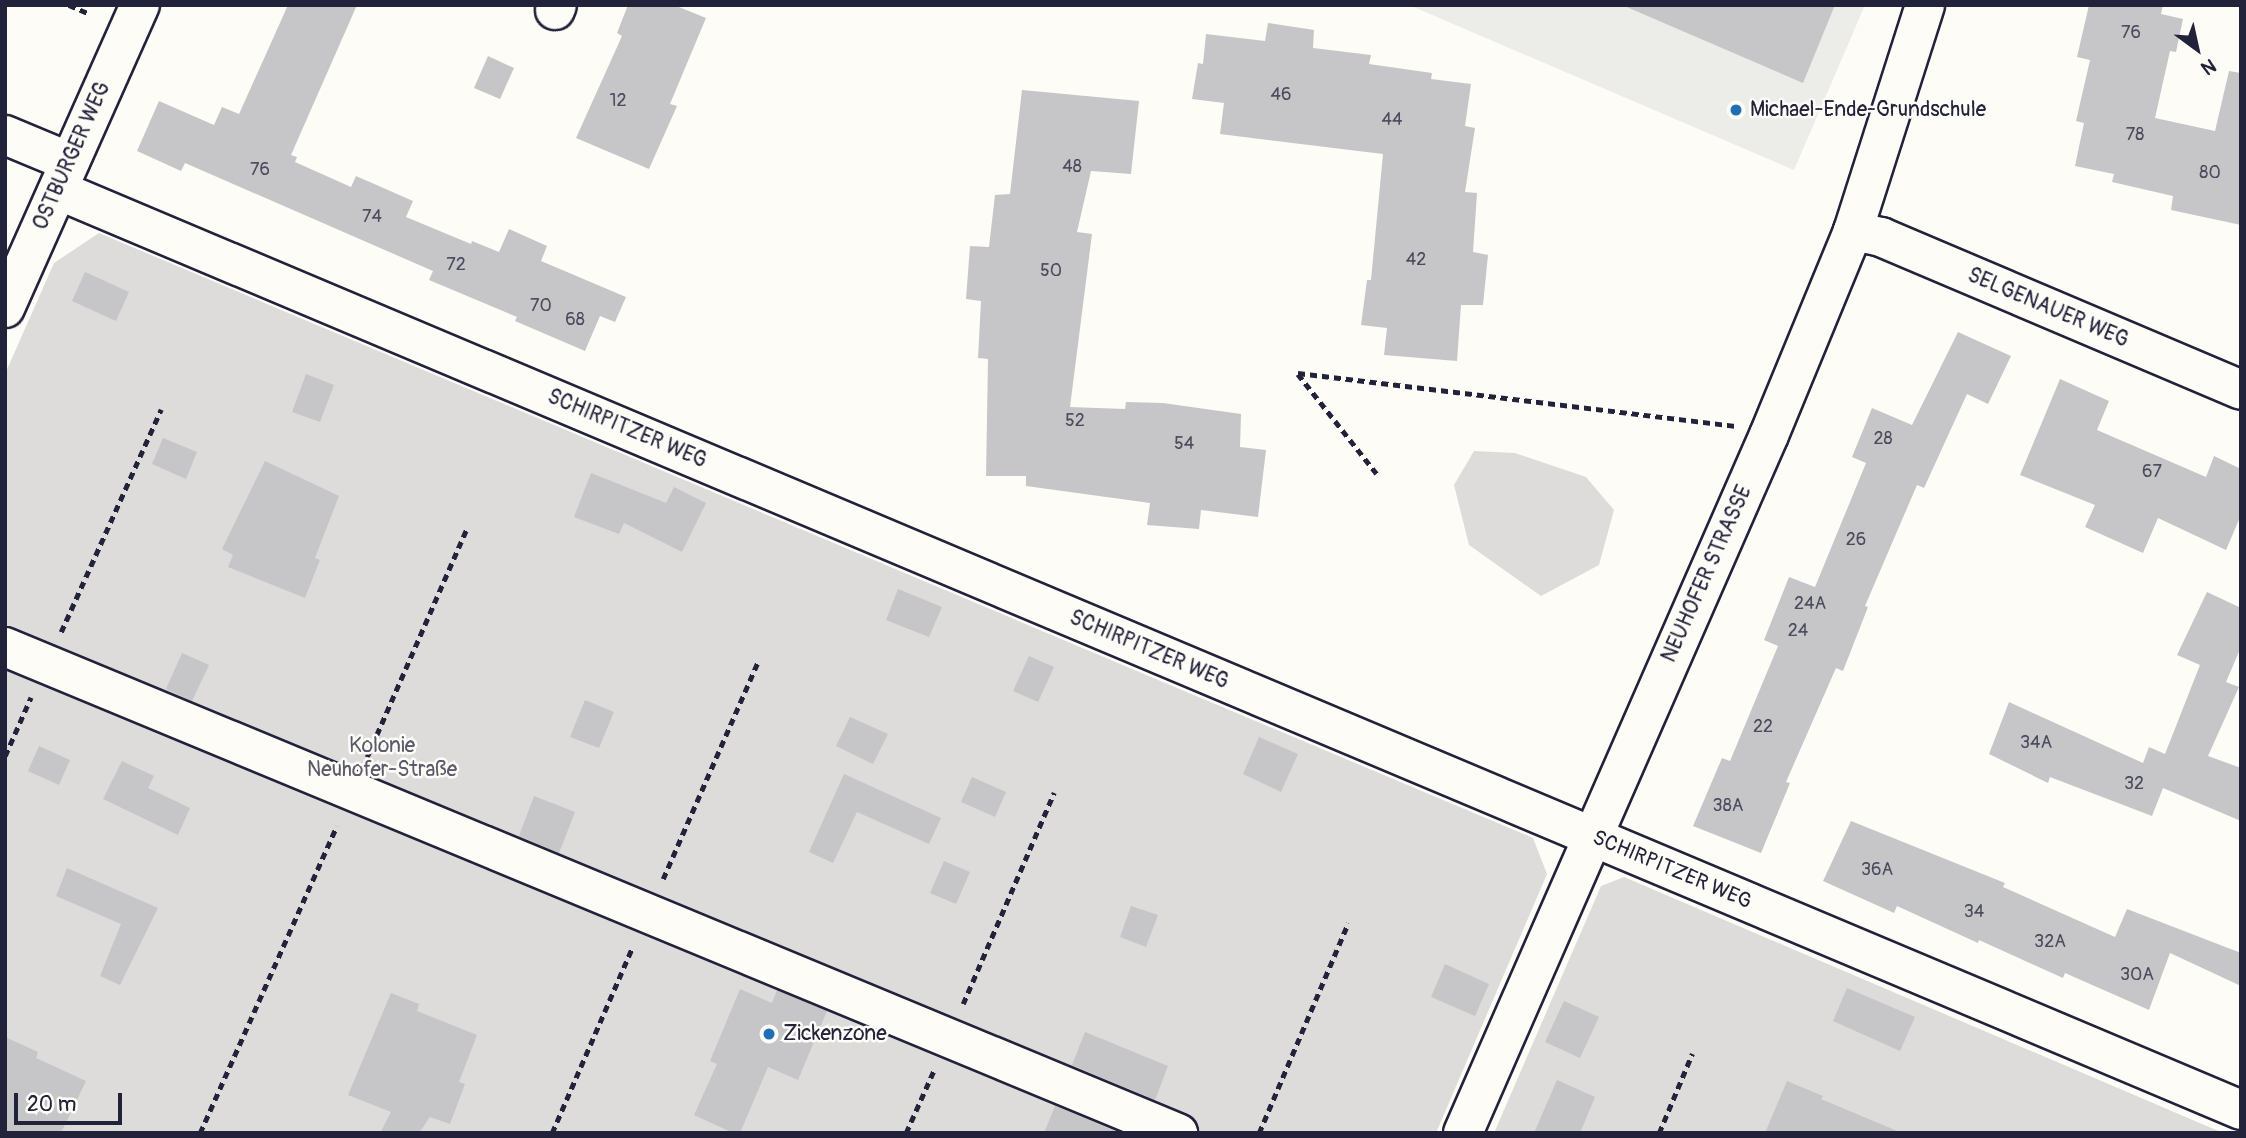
<!DOCTYPE html>
<html>
<head>
<meta charset="utf-8">
<style>
	body { margin:0 }
	#map { position:relative; width:2246px; height:1138px; overflow:hidden; background:#fdfcf7; font-family:Pangolin,sans-serif }
	div>[style] { position:absolute }
	.built>* { inset:0; background:#ecece9 }
	.green>* { inset:0; background:#dddcdb }
	.building>* { inset:0; background:#c6c6c8 }
	.path>* { height:4.5px; margin-top:-2.25px; transform-origin:0; background:repeating-linear-gradient(90deg,#22223b 0 7px,transparent 0 12px) }
	.roads { filter:drop-shadow(2px 0 #22223b) drop-shadow(-2px 0 #22223b) drop-shadow(0 2px #22223b) drop-shadow(0 -2px #22223b) }
	.minor>* { height:38px; margin:-19px; padding:0 19px; transform-origin:19px; border-radius:19px; background:#fdfcf7 }
	.dots>* { width:19px; height:19px; translate:-50% -50%; box-sizing:border-box; border:4px solid #fdfcf7; border-radius:50% }
	span { translate:-50% -50%; white-space:nowrap; text-align:center; line-height:1.15; -webkit-text-stroke:5px #fdfcf7; paint-order:stroke }
	.number-label { font-size:18px; color:#4b4b5e }
	.number-label span { -webkit-text-stroke-width:0 }
	.poi-label { font-size:21px; color:#22223b }
	.left { translate:0 -50%; text-align:left }
	.street-label { font-size:21px; color:#22223b }
	.park-label { font-size:21px; color:#5a5a6b }
	.frame { position:absolute; inset:0; border:7px solid #22223b; pointer-events:none }
	.north { position:absolute; left:2162px; top:14px; width:70px; height:70px; -webkit-text-stroke:5px #fdfcf7; paint-order:stroke; rotate:147deg; font-size:19px; font-weight:700; line-height:28px; text-align:center; color:#22223b }
	.north::after { content:''; display:block; margin:auto; width:24px; height:32px; background:#22223b; clip-path:polygon(50% 0,100% 100%,50% 72%,0 100%) }
	.scale { position:absolute; left:14px; top:1093px; width:108px; height:32px; box-sizing:border-box; border:4px solid #22223b; border-top:0; padding-left:9px; font-size:21px; line-height:24px; white-space:nowrap; color:#22223b; -webkit-text-stroke:5px #fdfcf7; paint-order:stroke }
</style>
</head>
<body>
<div id="map">
	<div class="built">
		<div style="clip-path:polygon(1409px 5px,1865px 5px,1794px 170px)"></div>
	</div>
	<div class="green">
		<div style="clip-path:polygon(99px 233px,1533px 838px,1547px 874px,1436px 1133px,5px 1133px,5px 374px,54px 263px)"></div>
		<div style="clip-path:polygon(1474px 451px,1515px 453px,1586px 477px,1614px 510px,1599px 565px,1541px 596px,1469px 545px,1454px 485px)"></div>
		<div style="clip-path:polygon(1624px 877px,2223px 1133px,1494px 1133px,1601px 886px)"></div>
	</div>
	<div class="building">
		<div style="clip-path:polygon(288px 5px,357px 5px,291px 155px,297px 157px,295px 162px,351px 187px,356px 176px,413px 201px,406px 217px,471px 244px,472px 241px,499px 252px,509px 229px,547px 246px,541px 261px,626px 297px,615px 322px,600px 316px,585px 351px,515px 321px,517px 317px,429px 280px,433px 271px,185px 163px,181px 171px,137px 151px,159px 101px,214px 125px,222px 107px,239px 114px)"></div>
		<div style="clip-path:polygon(628px 5px,674px 5px,706px 18px,670px 104px,677px 106px,649px 169px,576px 138px,622px 36px,617px 33px)"></div>
		<div style="clip-path:polygon(1622px 5px,1835px 5px,1803px 83px)"></div>
		<div style="clip-path:polygon(2089px 5px,2163px 5px,2161px 14px,2183px 19px,2176px 52px,2170px 51px,2155px 118px,2215px 131px,2229px 71px,2241px 73px,2241px 225px,2171px 210px,2173px 196px,2112px 182px,2114px 174px,2075px 166px,2084px 123px,2076px 121px,2090px 60px,2077px 57px)"></div>
		<div style="clip-path:polygon(1268px 23px,1314px 30px,1313px 48px,1371px 55px,1369px 64px,1432px 73px,1431px 79px,1471px 84px,1465px 126px,1475px 128px,1465px 192px,1477px 193px,1473px 252px,1488px 255px,1483px 305px,1461px 305px,1457px 361px,1384px 355px,1387px 328px,1361px 325px,1367px 280px,1371px 280px,1383px 154px,1220px 134px,1224px 103px,1192px 99px,1198px 63px,1203px 64px,1206px 34px,1265px 41px)"></div>
		<div style="clip-path:polygon(488px 56px,514px 68px,500px 99px,474px 88px)"></div>
		<div style="clip-path:polygon(1022px 90px,1139px 101px,1131px 174px,1091px 171px,1077px 232px,1092px 234px,1070px 407px,1125px 409px,1126px 402px,1163px 403px,1241px 414px,1240px 447px,1266px 450px,1258px 517px,1201px 510px,1199px 529px,1147px 525px,1150px 503px,1026px 486px,1026px 476px,986px 476px,988px 359px,978px 358px,981px 301px,966px 299px,970px 246px,989px 247px,995px 195px,1010px 194px)"></div>
		<div style="clip-path:polygon(85px 272px,129px 292px,116px 321px,72px 301px)"></div>
		<div style="clip-path:polygon(1958px 332px,2011px 356px,1988px 404px,1967px 394px,1924px 488px,1917px 485px,1865px 606px,1868px 607px,1843px 671px,1836px 668px,1786px 782px,1790px 783px,1761px 853px,1693px 826px,1722px 758px,1730px 761px,1778px 646px,1764px 640px,1789px 577px,1815px 587px,1866px 463px,1852px 457px,1872px 408px,1912px 425px)"></div>
		<div style="clip-path:polygon(306px 374px,334px 385px,320px 422px,292px 412px)"></div>
		<div style="clip-path:polygon(2060px 379px,2109px 401px,2097px 430px,2206px 477px,2214px 456px,2241px 469px,2241px 515px,2226px 550px,2158px 518px,2143px 553px,2085px 527px,2095px 505px,2020px 475px)"></div>
		<div style="clip-path:polygon(163px 438px,197px 452px,186px 479px,152px 464px)"></div>
		<div style="clip-path:polygon(265px 461px,339px 496px,315px 558px,320px 560px,305px 598px,228px 567px,233px 555px,222px 549px)"></div>
		<div style="clip-path:polygon(591px 473px,666px 503px,674px 487px,706px 503px,682px 552px,624px 523px,619px 534px,574px 517px)"></div>
		<div style="clip-path:polygon(898px 589px,942px 607px,929px 637px,886px 620px)"></div>
		<div style="clip-path:polygon(2207px 592px,2241px 608px,2241px 647px,2226px 682px,2239px 687px,2208px 756px,2241px 768px,2241px 821px,2163px 788px,2152px 816px,2050px 777px,2048px 783px,1989px 754px,2009px 702px,2143px 763px,2149px 747px,2165px 754px,2200px 665px,2177px 655px)"></div>
		<div style="clip-path:polygon(182px 653px,209px 665px,192px 701px,166px 689px)"></div>
		<div style="clip-path:polygon(1029px 656px,1054px 667px,1038px 702px,1013px 691px)"></div>
		<div style="clip-path:polygon(585px 700px,614px 712px,599px 748px,570px 737px)"></div>
		<div style="clip-path:polygon(850px 717px,888px 734px,873px 764px,836px 746px)"></div>
		<div style="clip-path:polygon(1259px 737px,1298px 754px,1281px 792px,1243px 774px)"></div>
		<div style="clip-path:polygon(39px 746px,70px 760px,59px 785px,28px 771px)"></div>
		<div style="clip-path:polygon(122px 761px,154px 776px,148px 788px,190px 808px,178px 835px,103px 799px)"></div>
		<div style="clip-path:polygon(844px 774px,941px 818px,929px 844px,857px 812px,833px 863px,809px 852px)"></div>
		<div style="clip-path:polygon(972px 777px,1006px 792px,995px 817px,961px 802px)"></div>
		<div style="clip-path:polygon(534px 796px,575px 812px,559px 853px,519px 836px)"></div>
		<div style="clip-path:polygon(1851px 821px,2005px 883px,2003px 887px,2115px 937px,2127px 909px,2241px 953px,2241px 986px,2170px 953px,2149px 1010px,2065px 973px,2063px 978px,1979px 940px,1978px 943px,1897px 906px,1894px 913px,1823px 881px)"></div>
		<div style="clip-path:polygon(944px 861px,970px 872px,956px 904px,930px 893px)"></div>
		<div style="clip-path:polygon(67px 868px,158px 908px,120px 985px,100px 976px,121px 924px,56px 896px)"></div>
		<div style="clip-path:polygon(1131px 906px,1158px 915px,1146px 947px,1120px 937px)"></div>
		<div style="clip-path:polygon(1445px 964px,1489px 984px,1475px 1016px,1431px 997px)"></div>
		<div style="clip-path:polygon(1847px 988px,1915px 1017px,1900px 1051px,1833px 1021px)"></div>
		<div style="clip-path:polygon(740px 989px,772px 1003px,777px 990px,827px 1011px,798px 1080px,768px 1067px,740px 1133px,733px 1133px,694px 1115px,717px 1064px,710px 1061px)"></div>
		<div style="clip-path:polygon(391px 993px,419px 1004px,417px 1011px,477px 1035px,459px 1082px,465px 1084px,450px 1124px,430px 1117px,419px 1133px,380px 1133px,391px 1112px,348px 1095px)"></div>
		<div style="clip-path:polygon(1564px 1001px,1599px 1017px,1580px 1058px,1545px 1042px)"></div>
		<div style="clip-path:polygon(1085px 1032px,1168px 1066px,1155px 1100px,1072px 1065px)"></div>
		<div style="clip-path:polygon(5px 1037px,38px 1052px,36px 1058px,86px 1081px,61px 1133px,5px 1133px)"></div>
		<div style="clip-path:polygon(1557px 1080px,1595px 1097px,1580px 1133px,1534px 1133px)"></div>
		<div style="clip-path:polygon(1787px 1081px,1823px 1096px,1821px 1099px,1902px 1133px,1765px 1133px)"></div>
		<div style="clip-path:polygon(1055px 1106px,1120px 1133px,1044px 1133px)"></div>
	</div>
	<div class="path">
		<div style="left:69px;top:5px;width:21px;rotate:23deg"></div>
		<div style="left:1298px;top:373px;width:440px;rotate:6.9deg"></div>
		<div style="left:1298px;top:374px;width:127px;rotate:51.7deg"></div>
		<div style="left:61px;top:632px;width:244px;rotate:-65.8deg"></div>
		<div style="left:5px;top:756px;width:64px;rotate:-66.2deg"></div>
		<div style="left:367px;top:757px;width:248px;rotate:-66.4deg"></div>
		<div style="left:663px;top:879px;width:237px;rotate:-66.4deg"></div>
		<div style="left:963px;top:1004px;width:230px;rotate:-66.7deg"></div>
		<div style="left:200px;top:1133px;width:336px;rotate:-66deg"></div>
		<div style="left:552px;top:1133px;width:202px;rotate:-66.6deg"></div>
		<div style="left:906px;top:1133px;width:69px;rotate:-66deg"></div>
		<div style="left:1259px;top:1133px;width:228px;rotate:-67deg"></div>
		<div style="left:1659px;top:1133px;width:86px;rotate:-67.3deg"></div>
	</div>
	<div class="roads">
		<div class="minor">
			<div style="left:555px;top:10px;width:5px;rotate:-68deg"></div>
			<div style="left:5px;top:135px;width:70px;rotate:22.6deg"></div>
			<div style="left:58px;top:190px;width:2369px;rotate:22.85deg"></div>
			<div style="left:1853px;top:231px;width:29px;rotate:12deg"></div>
			<div style="left:1881px;top:237px;width:391px;rotate:23deg"></div>
			<div style="left:5px;top:308px;width:332px;rotate:-66deg"></div>
			<div style="left:5px;top:647px;width:1270px;rotate:22.51deg"></div>
			<div style="left:1463px;top:1133px;width:762px;rotate:-66.33deg"></div>
			<div style="left:1769px;top:435px;width:221px;rotate:-67.6deg"></div>
			<div style="left:1853px;top:231px;width:237px;rotate:-72.3deg"></div>
		</div>
	</div>
	<div class="dots">
		<div style="left:1736px;top:110px;background:#1f6fb2"></div>
		<div style="left:769px;top:1034px;background:#1f6fb2"></div>
	</div>
	<div class="number-label">
		<span style="left:2131px;top:33px">76</span>
		<span style="left:1281px;top:95px">46</span>
		<span style="left:618px;top:101px">12</span>
		<span style="left:1392px;top:120px">44</span>
		<span style="left:2135px;top:135px">78</span>
		<span style="left:1072px;top:167px">48</span>
		<span style="left:260px;top:170px">76</span>
		<span style="left:2210px;top:173px">80</span>
		<span style="left:372px;top:217px">74</span>
		<span style="left:1416px;top:260px">42</span>
		<span style="left:456px;top:265px">72</span>
		<span style="left:1051px;top:271px">50</span>
		<span style="left:541px;top:306px">70</span>
		<span style="left:575px;top:320px">68</span>
		<span style="left:1075px;top:421px">52</span>
		<span style="left:1883px;top:439px">28</span>
		<span style="left:1184px;top:444px">54</span>
		<span style="left:2152px;top:472px">67</span>
		<span style="left:1856px;top:540px">26</span>
		<span style="left:1810px;top:604px">24A</span>
		<span style="left:1798px;top:631px">24</span>
		<span style="left:1763px;top:727px">22</span>
		<span style="left:2036px;top:743px">34A</span>
		<span style="left:2134px;top:784px">32</span>
		<span style="left:1728px;top:806px">38A</span>
		<span style="left:1877px;top:870px">36A</span>
		<span style="left:1974px;top:912px">34</span>
		<span style="left:2050px;top:942px">32A</span>
		<span style="left:2137px;top:975px">30A</span>
	</div>
	<div class="poi-label">
		<span class="left" style="left:1750px;top:110px">Michael-Ende-Grundschule</span>
		<span class="left" style="left:783px;top:1034px">Zickenzone</span>
	</div>
	<div class="street-label">
		<span style="left:72px;top:156px;rotate:-66deg">OSTBURGER WEG</span>
		<span style="left:2048px;top:308px;rotate:23deg">SELGENAUER WEG</span>
		<span style="left:627px;top:429px;rotate:23deg">SCHIRPITZER WEG</span>
		<span style="left:1707px;top:574px;rotate:-66deg">NEUHOFER STRASSE</span>
		<span style="left:1149px;top:650px;rotate:23deg">SCHIRPITZER WEG</span>
		<span style="left:1672px;top:870px;rotate:23deg">SCHIRPITZER WEG</span>
	</div>
	<div class="park-label">
		<span style="left:382px;top:758px">Kolonie<br>Neuhofer-Straße</span>
	</div>
	<div class="frame"></div>
	<div class="north">N</div>
	<div class="scale">20 m</div>
</div>
</body>
</html>
